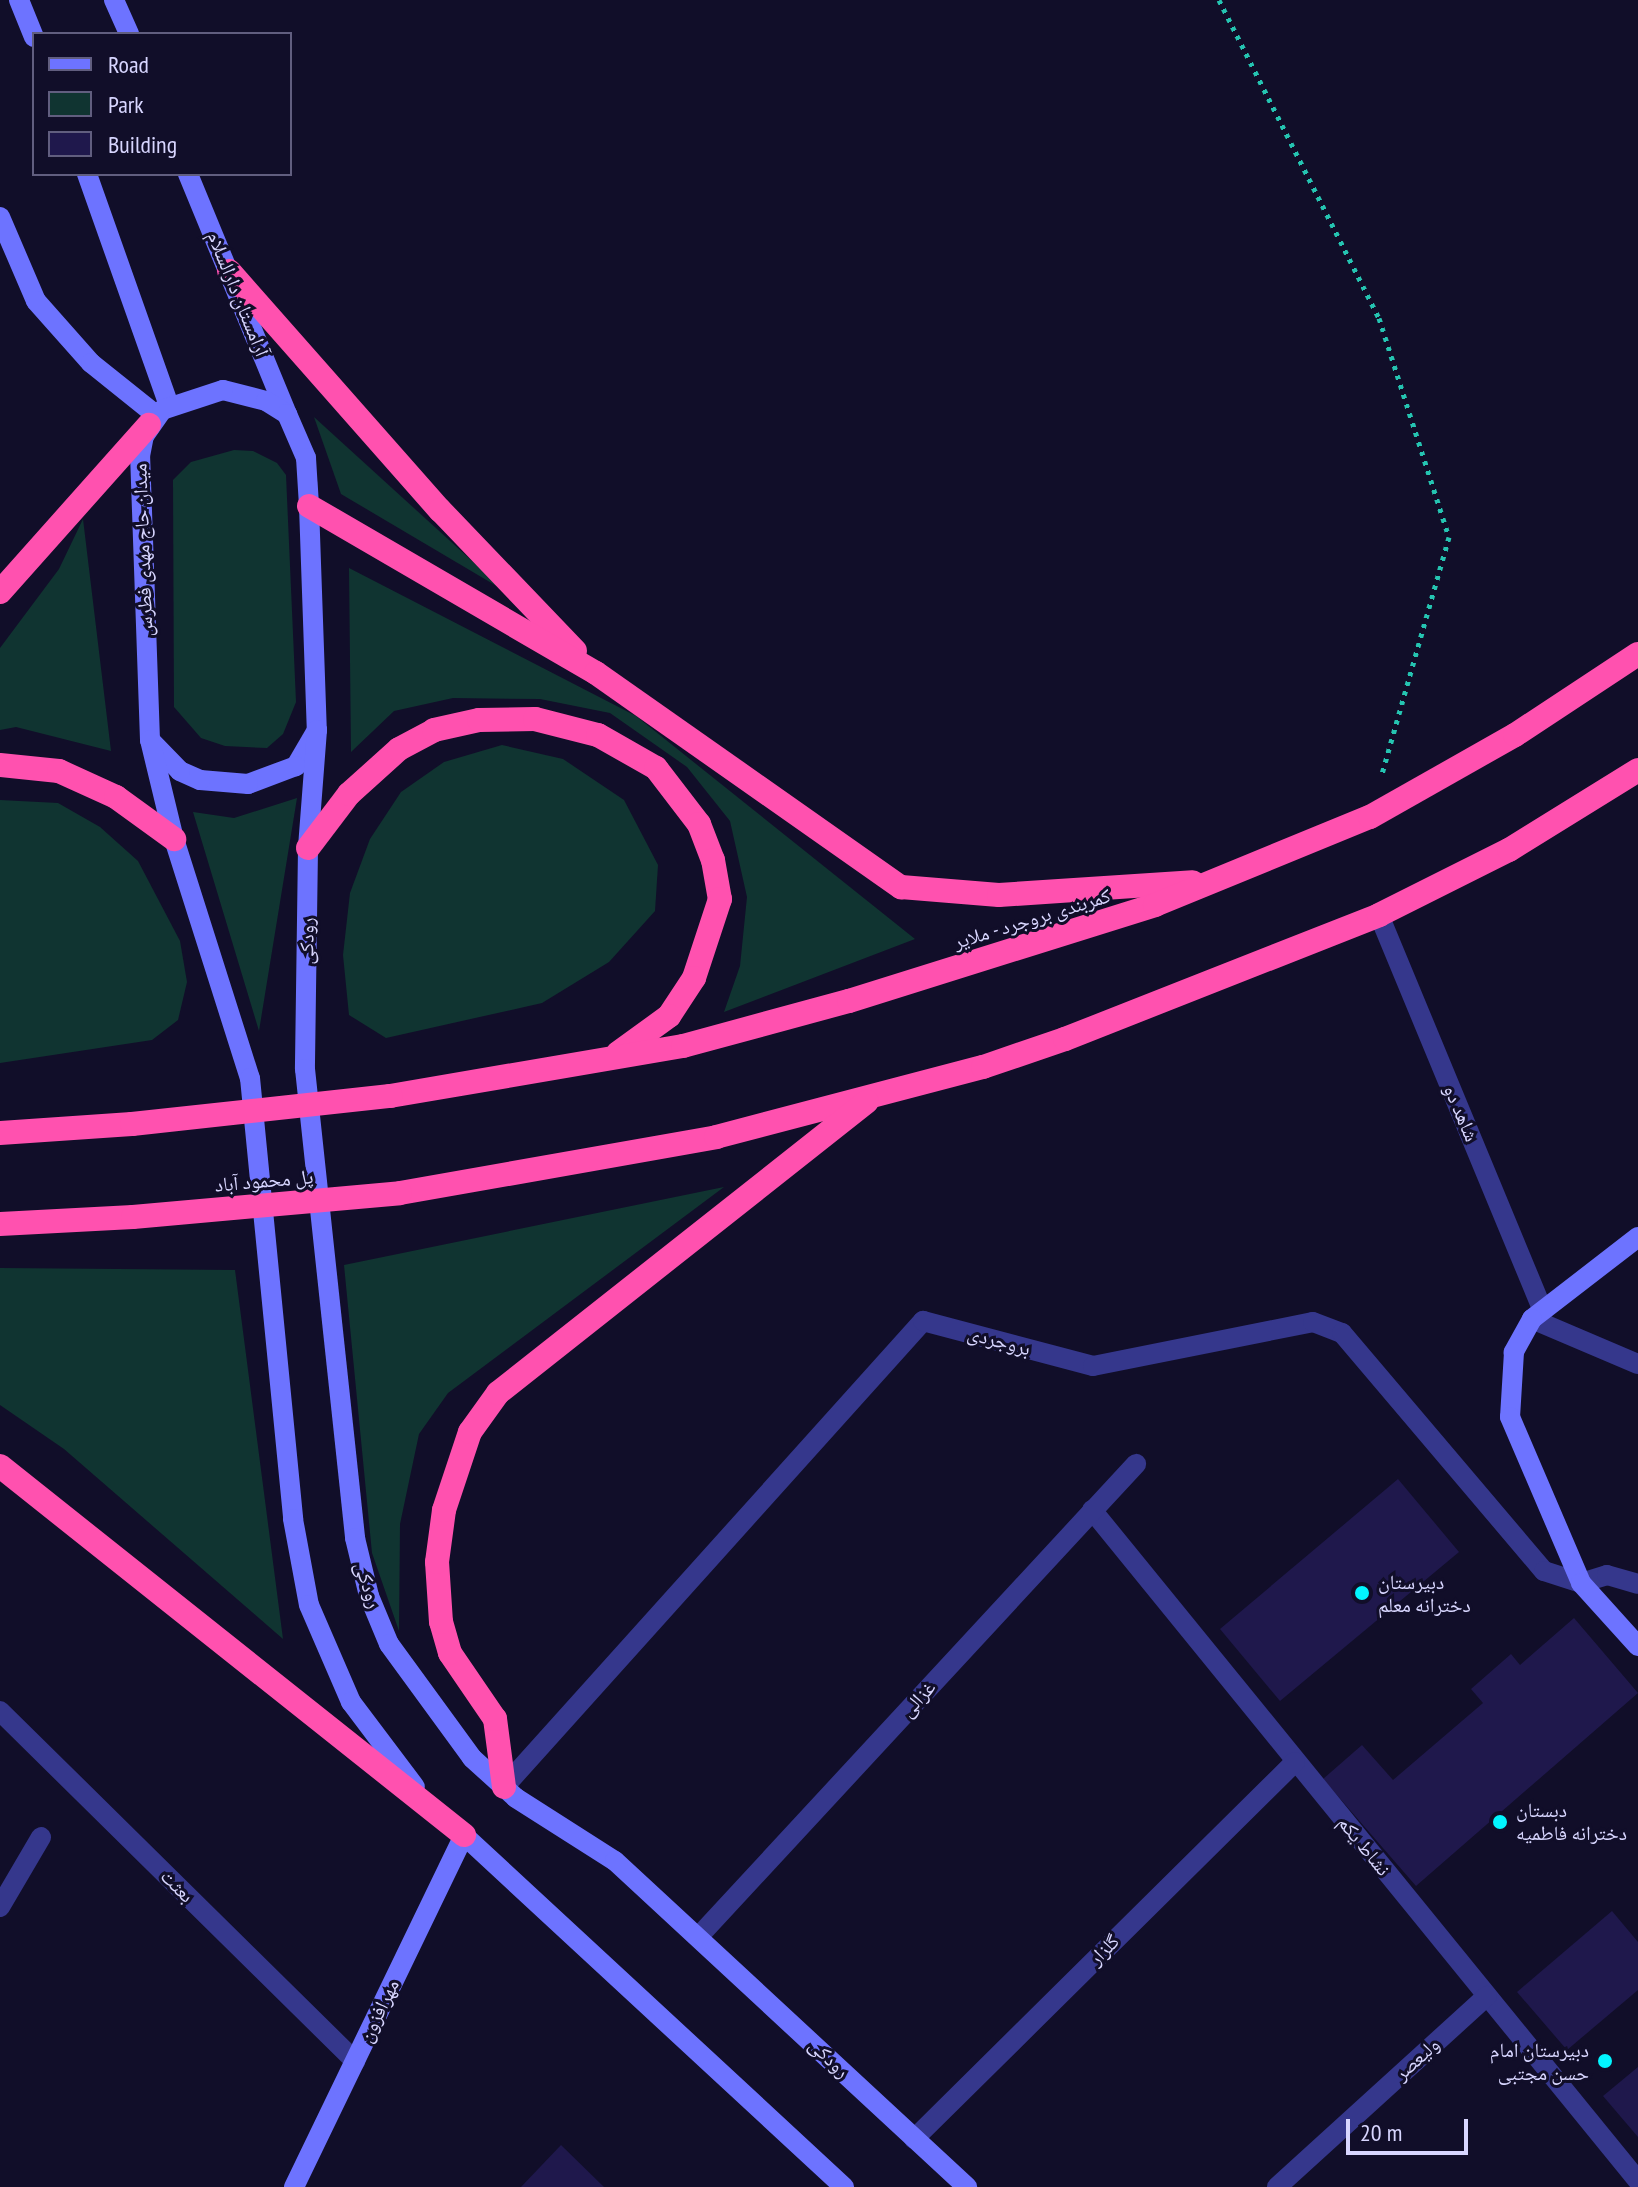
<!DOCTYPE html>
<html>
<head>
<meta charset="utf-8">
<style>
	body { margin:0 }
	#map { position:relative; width:1638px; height:2187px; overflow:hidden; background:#110e29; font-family:"PT Sans Narrow","Noto Naskh Arabic",sans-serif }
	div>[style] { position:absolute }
	.green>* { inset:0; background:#103431 }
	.building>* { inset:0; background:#1f184c }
	.path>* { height:5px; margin-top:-2.5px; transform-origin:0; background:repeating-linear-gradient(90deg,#25c4b1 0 4px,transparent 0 10px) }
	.street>* { height:20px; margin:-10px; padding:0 10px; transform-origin:10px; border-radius:10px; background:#35378c }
	.secondary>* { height:20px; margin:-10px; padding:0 10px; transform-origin:10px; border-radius:10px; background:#6d73ff }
	.highway>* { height:24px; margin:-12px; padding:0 12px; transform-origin:12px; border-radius:12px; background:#ff51af }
	.highway-bridge>* { height:24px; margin:-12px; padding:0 12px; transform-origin:12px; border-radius:12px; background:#ff51af }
	.dots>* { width:22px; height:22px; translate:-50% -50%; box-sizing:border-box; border:4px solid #110e29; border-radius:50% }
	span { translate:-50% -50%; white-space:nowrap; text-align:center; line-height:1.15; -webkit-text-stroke:6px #110e29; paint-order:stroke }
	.street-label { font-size:20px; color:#d8d6ff }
	.poi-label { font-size:20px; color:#d8d6ff }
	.left { translate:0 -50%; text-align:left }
	.right { translate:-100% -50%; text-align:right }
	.legend { position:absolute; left:32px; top:32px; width:260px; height:144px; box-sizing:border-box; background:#110e29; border:2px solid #615e7f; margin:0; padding:10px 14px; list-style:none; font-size:24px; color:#d8d6ff }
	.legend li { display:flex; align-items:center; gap:16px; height:40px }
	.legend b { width:40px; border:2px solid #615e7f }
	.scale { position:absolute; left:1346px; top:2119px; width:122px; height:36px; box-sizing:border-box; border:4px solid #d8d6ff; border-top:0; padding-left:10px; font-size:24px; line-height:28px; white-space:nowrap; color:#d8d6ff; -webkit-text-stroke:6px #110e29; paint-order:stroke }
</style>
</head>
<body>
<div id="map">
	<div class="green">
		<div style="clip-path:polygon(314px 417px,505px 591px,341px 494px)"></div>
		<div style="clip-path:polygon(234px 450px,253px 451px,277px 463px,286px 475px,296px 702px,283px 734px,267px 748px,225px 746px,201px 738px,174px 707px,173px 480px,191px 462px)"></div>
		<div style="clip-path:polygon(83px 519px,111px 751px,16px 727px,0 730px,0 648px,59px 569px)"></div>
		<div style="clip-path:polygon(349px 568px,636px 716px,915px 939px,724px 1012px,740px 966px,747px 897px,730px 821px,687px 767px,610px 713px,540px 699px,453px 698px,394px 711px,351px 752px)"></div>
		<div style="clip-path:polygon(502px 745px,563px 759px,624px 800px,658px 865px,655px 911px,609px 962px,542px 1003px,386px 1038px,349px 1015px,343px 955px,350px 893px,370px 839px,401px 792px,444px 762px)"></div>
		<div style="clip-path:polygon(297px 798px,259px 1031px,193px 812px,234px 818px)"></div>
		<div style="clip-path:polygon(0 800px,58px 803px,100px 827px,138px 861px,180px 941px,187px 982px,178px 1020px,152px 1040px,0 1063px)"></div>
		<div style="clip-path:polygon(724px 1187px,448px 1393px,419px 1434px,400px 1524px,399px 1631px,372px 1553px,344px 1265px)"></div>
		<div style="clip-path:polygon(0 1268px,235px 1270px,283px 1639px,64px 1449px,0 1405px)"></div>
	</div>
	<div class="building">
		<div style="clip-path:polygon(1398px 1479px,1459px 1552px,1280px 1701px,1220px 1629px)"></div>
		<div style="clip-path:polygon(1574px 1618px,1638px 1693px,1416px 1886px,1323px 1779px,1362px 1745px,1393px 1780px,1483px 1703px,1471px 1689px,1511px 1654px,1520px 1665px)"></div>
		<div style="clip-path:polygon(1612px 1911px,1638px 1942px,1638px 1990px,1567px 2050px,1517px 1992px)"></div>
		<div style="clip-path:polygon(1638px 2067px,1638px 2137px,1603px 2096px)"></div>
		<div style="clip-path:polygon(561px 2145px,604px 2187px,521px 2187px)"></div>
	</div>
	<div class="path">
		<div style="left:1219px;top:0;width:356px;rotate:63.3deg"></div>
		<div style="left:1379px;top:318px;width:230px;rotate:72.3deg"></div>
		<div style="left:1449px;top:537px;width:245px;rotate:105.8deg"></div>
	</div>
	<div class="street">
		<div style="left:1379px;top:915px;width:429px;rotate:67.5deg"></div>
		<div style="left:1532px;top:1319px;width:115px;rotate:23deg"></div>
		<div style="left:1092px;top:1510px;width:865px;rotate:50.86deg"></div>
		<div style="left:0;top:1711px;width:499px;rotate:44.6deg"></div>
		<div style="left:504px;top:1787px;width:627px;rotate:-48.04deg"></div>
		<div style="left:923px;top:1321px;width:176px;rotate:14.8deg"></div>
		<div style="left:1093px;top:1366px;width:224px;rotate:-11.3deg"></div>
		<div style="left:1313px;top:1322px;width:31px;rotate:21deg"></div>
		<div style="left:1342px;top:1333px;width:312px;rotate:49.7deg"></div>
		<div style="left:1544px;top:1571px;width:39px;rotate:18deg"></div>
		<div style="left:1581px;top:1583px;width:27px;rotate:-17deg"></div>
		<div style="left:1607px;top:1575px;width:32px;rotate:16deg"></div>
		<div style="left:0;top:1907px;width:81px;rotate:-59.6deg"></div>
		<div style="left:700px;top:1935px;width:642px;rotate:-47.21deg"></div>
		<div style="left:914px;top:2139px;width:536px;rotate:-44.7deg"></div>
		<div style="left:1277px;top:2187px;width:284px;rotate:-42.3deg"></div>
	</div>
	<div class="secondary">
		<div style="left:19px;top:0;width:40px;rotate:68deg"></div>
		<div style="left:114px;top:0;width:37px;rotate:66deg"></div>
		<div style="left:87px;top:174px;width:246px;rotate:70.5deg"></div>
		<div style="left:188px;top:174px;width:260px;rotate:67.6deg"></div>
		<div style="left:0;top:217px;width:91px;rotate:66.8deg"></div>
		<div style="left:36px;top:301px;width:83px;rotate:48.4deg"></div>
		<div style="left:91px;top:363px;width:83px;rotate:38.7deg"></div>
		<div style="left:223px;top:390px;width:44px;rotate:14.3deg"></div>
		<div style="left:266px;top:401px;width:25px;rotate:32deg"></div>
		<div style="left:287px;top:414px;width:48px;rotate:66.6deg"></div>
		<div style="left:306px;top:458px;width:48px;rotate:86.4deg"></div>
		<div style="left:309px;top:506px;width:224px;rotate:88deg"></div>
		<div style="left:317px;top:730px;width:42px;rotate:120.3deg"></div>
		<div style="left:296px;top:766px;width:51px;rotate:159.4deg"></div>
		<div style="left:248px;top:784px;width:48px;rotate:-175.2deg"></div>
		<div style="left:200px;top:780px;width:22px;rotate:-156deg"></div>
		<div style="left:180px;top:771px;width:43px;rotate:-134.1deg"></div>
		<div style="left:150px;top:740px;width:284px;rotate:-92deg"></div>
		<div style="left:140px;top:456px;width:20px;rotate:-79deg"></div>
		<div style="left:144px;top:436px;width:32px;rotate:-55deg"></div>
		<div style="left:162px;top:410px;width:64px;rotate:-18.2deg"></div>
		<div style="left:317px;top:730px;width:118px;rotate:94.4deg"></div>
		<div style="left:308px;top:848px;width:221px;rotate:90.8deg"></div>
		<div style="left:305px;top:1069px;width:472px;rotate:83.9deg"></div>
		<div style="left:355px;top:1538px;width:60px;rotate:76.4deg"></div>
		<div style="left:369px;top:1596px;width:52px;rotate:67.4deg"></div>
		<div style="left:389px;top:1644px;width:141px;rotate:53.9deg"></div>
		<div style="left:472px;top:1758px;width:59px;rotate:42.3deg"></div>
		<div style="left:516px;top:1798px;width:117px;rotate:32.5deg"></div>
		<div style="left:615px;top:1861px;width:480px;rotate:42.8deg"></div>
		<div style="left:150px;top:740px;width:102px;rotate:76.4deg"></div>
		<div style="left:174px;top:839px;width:251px;rotate:72.4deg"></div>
		<div style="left:250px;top:1078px;width:443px;rotate:84.4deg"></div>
		<div style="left:293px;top:1519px;width:87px;rotate:79.5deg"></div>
		<div style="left:309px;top:1605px;width:106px;rotate:66.6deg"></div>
		<div style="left:351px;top:1702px;width:106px;rotate:53deg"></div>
		<div style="left:1638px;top:1237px;width:134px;rotate:142.3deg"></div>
		<div style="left:1532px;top:1319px;width:38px;rotate:119deg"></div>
		<div style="left:1514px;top:1352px;width:65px;rotate:93.5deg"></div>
		<div style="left:1510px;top:1417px;width:181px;rotate:66.8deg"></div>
		<div style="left:1581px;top:1583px;width:85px;rotate:47.9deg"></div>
		<div style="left:455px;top:1827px;width:530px;rotate:42.78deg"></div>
		<div style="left:294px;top:2187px;width:391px;rotate:-64.2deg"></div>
	</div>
	<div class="highway">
		<div style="left:229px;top:271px;width:319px;rotate:48.6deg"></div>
		<div style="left:440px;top:510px;width:195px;rotate:46.2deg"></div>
		<div style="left:309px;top:506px;width:332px;rotate:30.2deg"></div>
		<div style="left:596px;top:673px;width:373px;rotate:35.1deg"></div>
		<div style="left:901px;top:887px;width:98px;rotate:4.7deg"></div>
		<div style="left:999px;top:895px;width:194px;rotate:-3.8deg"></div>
		<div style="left:0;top:592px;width:224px;rotate:-48.3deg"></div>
		<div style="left:0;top:765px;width:59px;rotate:5.8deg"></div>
		<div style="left:59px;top:771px;width:63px;rotate:24.5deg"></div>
		<div style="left:116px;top:797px;width:72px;rotate:35.9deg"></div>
		<div style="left:308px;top:848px;width:68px;rotate:-52.8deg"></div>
		<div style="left:349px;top:794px;width:67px;rotate:-42deg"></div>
		<div style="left:399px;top:749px;width:40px;rotate:-28deg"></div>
		<div style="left:434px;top:730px;width:46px;rotate:-12.5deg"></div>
		<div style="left:479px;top:720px;width:56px;rotate:-1deg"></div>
		<div style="left:535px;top:719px;width:65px;rotate:14.3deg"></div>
		<div style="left:598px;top:735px;width:67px;rotate:29.6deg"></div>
		<div style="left:656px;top:768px;width:71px;rotate:52.5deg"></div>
		<div style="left:699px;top:824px;width:39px;rotate:69deg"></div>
		<div style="left:713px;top:860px;width:40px;rotate:80deg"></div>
		<div style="left:720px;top:899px;width:83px;rotate:108.2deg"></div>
		<div style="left:694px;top:978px;width:45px;rotate:123.3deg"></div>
		<div style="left:669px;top:1016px;width:63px;rotate:144deg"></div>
		<div style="left:390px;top:1096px;width:297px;rotate:-9.7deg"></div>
		<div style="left:683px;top:1046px;width:172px;rotate:-15.2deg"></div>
		<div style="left:849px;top:1001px;width:321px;rotate:-17.4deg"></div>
		<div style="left:1155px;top:905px;width:232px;rotate:-22.3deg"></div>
		<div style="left:1370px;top:817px;width:167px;rotate:-29.5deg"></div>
		<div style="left:1515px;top:735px;width:147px;rotate:-33.4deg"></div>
		<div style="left:0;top:1133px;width:132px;rotate:-3.9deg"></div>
		<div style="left:400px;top:1193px;width:321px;rotate:-10deg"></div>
		<div style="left:716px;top:1137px;width:276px;rotate:-14.7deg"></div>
		<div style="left:983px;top:1067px;width:87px;rotate:-18.9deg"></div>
		<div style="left:1065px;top:1039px;width:338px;rotate:-21.5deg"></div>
		<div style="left:1379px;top:915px;width:145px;rotate:-26.6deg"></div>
		<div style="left:1509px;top:850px;width:152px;rotate:-31.8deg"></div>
		<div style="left:0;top:1224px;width:133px;rotate:-3deg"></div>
		<div style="left:0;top:1466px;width:593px;rotate:38.49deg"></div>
		<div style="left:504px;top:1787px;width:69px;rotate:-97.5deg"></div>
		<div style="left:495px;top:1719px;width:80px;rotate:-124.3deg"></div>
		<div style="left:450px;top:1653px;width:32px;rotate:-106deg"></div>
		<div style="left:441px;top:1622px;width:60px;rotate:-93.8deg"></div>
		<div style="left:437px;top:1562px;width:52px;rotate:-82.3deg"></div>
		<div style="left:444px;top:1510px;width:82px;rotate:-71.6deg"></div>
		<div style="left:470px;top:1432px;width:48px;rotate:-54.3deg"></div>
		<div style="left:498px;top:1393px;width:470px;rotate:-38.3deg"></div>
	</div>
	<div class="highway-bridge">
		<div style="left:132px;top:1124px;width:260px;rotate:-6.2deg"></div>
		<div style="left:133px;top:1217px;width:268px;rotate:-5.1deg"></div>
	</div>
	<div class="dots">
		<div style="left:1362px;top:1593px;background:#02f5ff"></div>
		<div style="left:1500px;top:1822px;background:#02f5ff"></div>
		<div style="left:1605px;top:2061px;background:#02f5ff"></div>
	</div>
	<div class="street-label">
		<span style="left:238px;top:294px;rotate:68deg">آرامستان دارالسلام</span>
		<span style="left:143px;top:550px;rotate:-92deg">میدان حاج مهدی فطرس</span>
		<span style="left:1032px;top:919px;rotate:-17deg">کمربندی بروجرد - ملایر</span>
		<span style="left:307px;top:941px;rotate:-89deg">رودکی</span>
		<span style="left:1461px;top:1113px;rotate:67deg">شاهد دو</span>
		<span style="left:264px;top:1181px;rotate:-5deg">پل محمود آباد</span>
		<span style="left:999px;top:1341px;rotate:15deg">بروجردی</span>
		<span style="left:368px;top:1585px;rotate:73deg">رودکی</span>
		<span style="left:918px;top:1699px;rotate:-47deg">غزالی</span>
		<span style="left:1364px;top:1846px;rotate:51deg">نشاط یکم</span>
		<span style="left:177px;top:1886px;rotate:45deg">بعثت</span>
		<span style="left:1104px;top:1950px;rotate:-45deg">گلزار</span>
		<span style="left:379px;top:2011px;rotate:-64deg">مهرافزون</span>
		<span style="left:829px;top:2058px;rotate:44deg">رودکی</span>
		<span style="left:1417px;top:2059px;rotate:-42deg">ولیعصر</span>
	</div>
	<div class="poi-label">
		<span class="left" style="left:1378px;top:1594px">دبیرستان<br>دخترانه معلم</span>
		<span class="left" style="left:1516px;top:1822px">دبستان<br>دخترانه فاطمیه</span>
		<span class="right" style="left:1589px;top:2062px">دبیرستان امام<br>حسن مجتبی</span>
	</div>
	<ul class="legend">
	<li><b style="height:10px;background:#6d73ff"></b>Road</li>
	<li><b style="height:22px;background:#103431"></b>Park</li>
	<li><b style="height:22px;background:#1f184c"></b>Building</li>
	</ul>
	<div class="scale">20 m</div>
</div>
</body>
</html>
